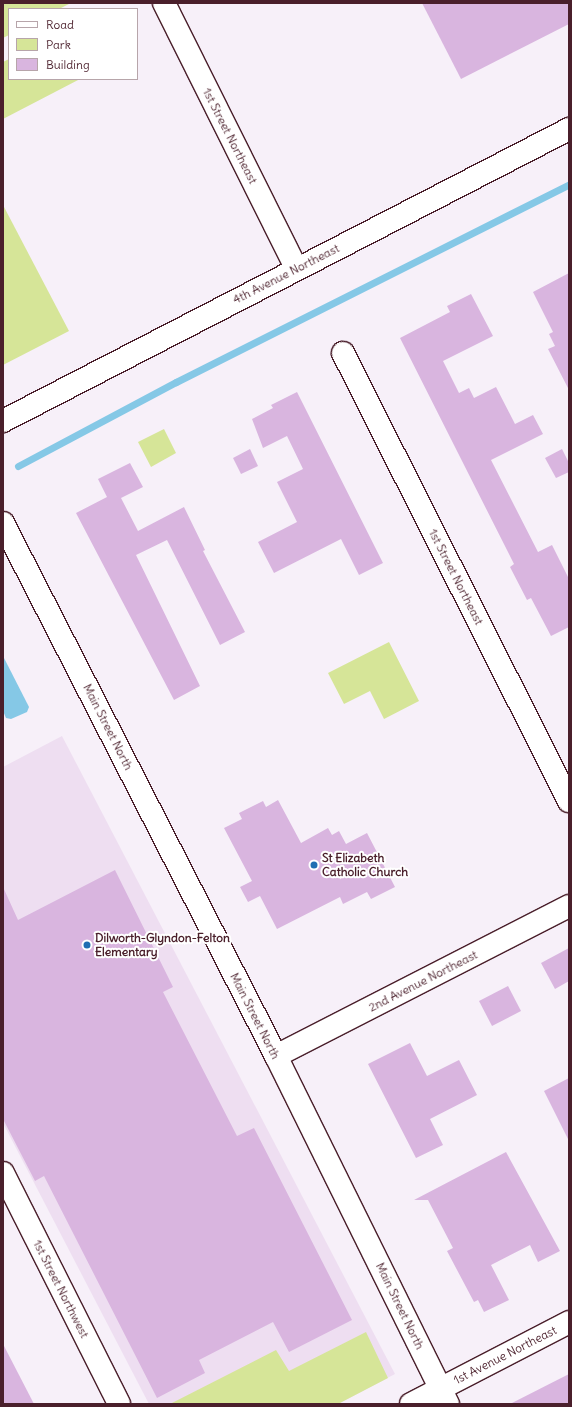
<!DOCTYPE html>
<html>
<head>
<meta charset="utf-8">
<style>
	body { margin:0 }
	#map { position:relative; width:572px; height:1407px; overflow:hidden; background:#f7f0f9; font-family:Delius,sans-serif }
	div>[style] { position:absolute }
	.built>* { inset:0; background:#eedef1 }
	.green>* { inset:0; background:#d6e598 }
	.water>* { inset:0; background:#85c8e6 }
	.stream>* { height:7px; margin:-3.5px; padding:0 3.5px; transform-origin:3.5px; border-radius:3.5px; background:#85c8e6 }
	.building>* { inset:0; background:#d9b5df }
	.roads { filter:drop-shadow(1px 0 #4a1f2b) drop-shadow(-1px 0 #4a1f2b) drop-shadow(0 1px #4a1f2b) drop-shadow(0 -1px #4a1f2b) }
	.minor>* { height:22px; margin:-11px; padding:0 11px; transform-origin:11px; border-radius:11px; background:#fff }
	.dots>* { width:11px; height:11px; translate:-50% -50%; box-sizing:border-box; border:2px solid #fff; border-radius:50% }
	span { translate:-50% -50%; white-space:nowrap; text-align:center; line-height:1.15; -webkit-text-stroke:4px #fff; paint-order:stroke }
	.street-label { font-size:12px; color:#4a1f2b }
	.poi-label { font-size:12px; color:#4a1f2b; font-weight:700 }
	.left { translate:0 -50%; text-align:left }
	.frame { position:absolute; inset:0; border:4px solid #4a1f2b; pointer-events:none }
	.legend { position:absolute; left:8px; top:8px; width:130px; height:72px; box-sizing:border-box; background:#fff; border:1px solid #b7a5aa; margin:0; padding:5px 7px; list-style:none; font-size:12px; color:#4a1f2b }
	.legend li { display:flex; align-items:center; gap:8px; height:20px }
	.legend b { width:20px; border:1px solid #b7a5aa }
</style>
</head>
<body>
<div id="map">
	<div class="built">
		<div style="clip-path:polygon(62px 736px,395px 1374px,338px 1404px,149px 1404px,3px 1123px,3px 767px)"></div>
	</div>
	<div class="green">
		<div style="clip-path:polygon(3px 3px,71px 3px,59px 9px,9px 9px,9px 35px,3px 38px)"></div>
		<div style="clip-path:polygon(9px 59px,9px 79px,80px 79px,3px 119px,3px 62px)"></div>
		<div style="clip-path:polygon(3px 205px,69px 331px,3px 365px)"></div>
		<div style="clip-path:polygon(164px 429px,176px 453px,151px 467px,138px 442px)"></div>
		<div style="clip-path:polygon(389px 642px,419px 701px,384px 719px,370px 691px,344px 704px,328px 673px)"></div>
		<div style="clip-path:polygon(366px 1332px,388px 1378px,338px 1404px,170px 1404px,276px 1350px,289px 1371px)"></div>
	</div>
	<div class="water">
		<div style="clip-path:polygon(3px 656px,29px 707px,27px 712px,11px 719px,6px 718px,3px 711px)"></div>
	</div>
	<div class="stream">
		<div style="left:18px;top:466px;width:179px;rotate:-28deg"></div>
		<div style="left:176px;top:382px;width:440px;rotate:-26.7deg"></div>
	</div>
	<div class="building">
		<div style="clip-path:polygon(422px 3px,569px 3px,569px 24px,461px 79px)"></div>
		<div style="clip-path:polygon(569px 273px,569px 390px,548px 349px,555px 346px,549px 334px,553px 332px,533px 292px)"></div>
		<div style="clip-path:polygon(471px 294px,493px 336px,443px 361px,459px 393px,469px 388px,474px 398px,496px 387px,515px 424px,533px 415px,543px 434px,491px 460px,538px 552px,552px 545px,569px 579px,569px 627px,551px 636px,531px 598px,527px 600px,510px 567px,514px 564px,400px 338px,450px 312px,447px 306px)"></div>
		<div style="clip-path:polygon(297px 392px,383px 563px,359px 575px,341px 539px,274px 573px,258px 542px,297px 522px,277px 482px,303px 469px,287px 436px,263px 448px,252px 419px,273px 408px,271px 405px)"></div>
		<div style="clip-path:polygon(250px 449px,258px 466px,241px 474px,233px 458px)"></div>
		<div style="clip-path:polygon(562px 449px,569px 463px,569px 472px,556px 478px,545px 458px)"></div>
		<div style="clip-path:polygon(130px 463px,143px 487px,121px 498px,138px 531px,184px 507px,205px 550px,203px 551px,245px 632px,220px 645px,167px 540px,136px 555px,200px 686px,174px 700px,76px 513px,107px 497px,98px 479px)"></div>
		<div style="clip-path:polygon(278px 800px,301px 843px,328px 828px,332px 835px,339px 831px,346px 844px,367px 833px,395px 887px,371px 899px,367px 892px,343px 904px,340px 897px,277px 929px,260px 896px,248px 902px,240px 887px,252px 881px,224px 828px,242px 819px,239px 813px,263px 801px,266px 807px)"></div>
		<div style="clip-path:polygon(115px 870px,173px 987px,163px 992px,237px 1136px,254px 1128px,352px 1320px,289px 1352px,273px 1322px,199px 1360px,205px 1373px,157px 1398px,44px 1176px,35px 1181px,3px 1119px,3px 887px,18px 920px)"></div>
		<div style="clip-path:polygon(569px 948px,569px 981px,555px 989px,541px 963px)"></div>
		<div style="clip-path:polygon(508px 986px,521px 1011px,492px 1026px,479px 1001px)"></div>
		<div style="clip-path:polygon(410px 1043px,427px 1076px,459px 1060px,477px 1095px,430px 1119px,443px 1145px,416px 1158px,368px 1064px)"></div>
		<div style="clip-path:polygon(569px 1078px,569px 1141px,544px 1091px)"></div>
		<div style="clip-path:polygon(506px 1152px,560px 1251px,538px 1262px,530px 1245px,491px 1265px,509px 1300px,484px 1312px,478px 1300px,474px 1302px,447px 1251px,453px 1248px,428px 1200px,414px 1200px)"></div>
		<div style="clip-path:polygon(3px 1344px,34px 1404px,3px 1404px)"></div>
		<div style="clip-path:polygon(569px 1374px,569px 1404px,510px 1404px)"></div>
	</div>
	<div class="roads">
		<div class="minor">
			<div style="left:164px;top:3px;width:296px;rotate:63.5deg"></div>
			<div style="left:343px;top:353px;width:502px;rotate:63.23deg"></div>
			<div style="left:3px;top:421px;width:637px;rotate:-27.29deg"></div>
			<div style="left:3px;top:523px;width:599px;rotate:62.88deg"></div>
			<div style="left:276px;top:1056px;width:388px;rotate:63.7deg"></div>
			<div style="left:276px;top:1056px;width:329px;rotate:-27.1deg"></div>
			<div style="left:3px;top:1173px;width:258px;rotate:63.3deg"></div>
			<div style="left:411px;top:1404px;width:178px;rotate:-27.4deg"></div>
		</div>
	</div>
	<div class="dots">
		<div style="left:314px;top:865px;background:#1f6fb2"></div>
		<div style="left:87px;top:945px;background:#1f6fb2"></div>
	</div>
	<div class="street-label">
		<span style="left:230px;top:136px;rotate:63deg">1st Street Northeast</span>
		<span style="left:286px;top:274px;rotate:-27deg">4th Avenue Northeast</span>
		<span style="left:456px;top:577px;rotate:63deg">1st Street Northeast</span>
		<span style="left:108px;top:727px;rotate:63deg">Main Street North</span>
		<span style="left:423px;top:981px;rotate:-27deg">2nd Avenue Northeast</span>
		<span style="left:255px;top:1016px;rotate:63deg">Main Street North</span>
		<span style="left:61px;top:1289px;rotate:63deg">1st Street Northwest</span>
		<span style="left:400px;top:1306px;rotate:64deg">Main Street North</span>
		<span style="left:505px;top:1355px;rotate:-27deg">1st Avenue Northeast</span>
	</div>
	<div class="poi-label">
		<span class="left" style="left:322px;top:865px">St Elizabeth<br>Catholic Church</span>
		<span class="left" style="left:95px;top:945px">Dilworth-Glyndon-Felton<br>Elementary</span>
	</div>
	<div class="frame"></div>
	<ul class="legend">
	<li><b style="height:5px;background:#fff"></b>Road</li>
	<li><b style="height:11px;background:#d6e598"></b>Park</li>
	<li><b style="height:11px;background:#d9b5df"></b>Building</li>
	</ul>
</div>
</body>
</html>
